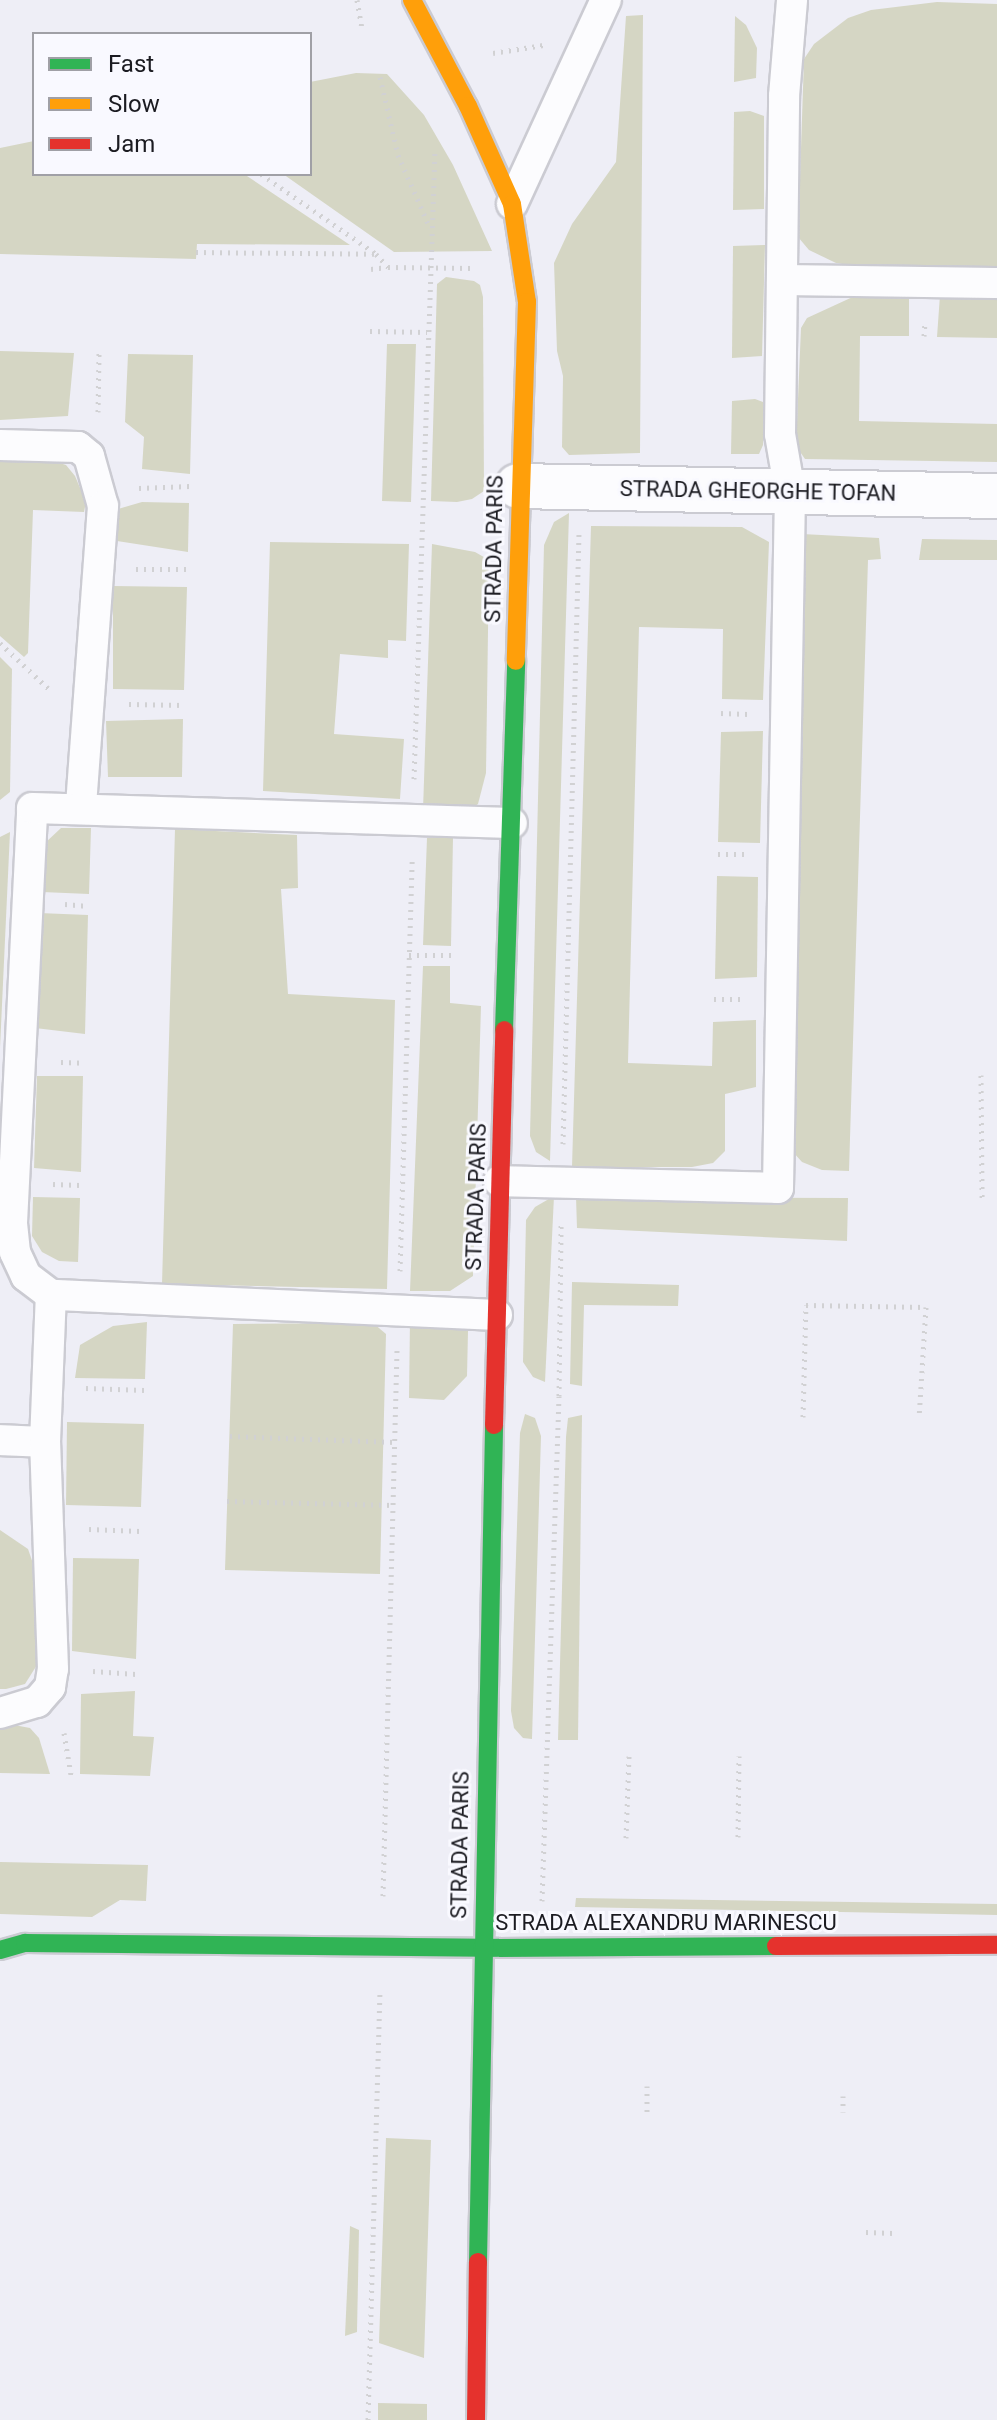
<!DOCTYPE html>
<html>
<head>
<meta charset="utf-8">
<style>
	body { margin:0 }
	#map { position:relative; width:997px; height:2420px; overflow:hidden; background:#eeeef6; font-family:Roboto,sans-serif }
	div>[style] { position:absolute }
	.green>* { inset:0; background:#d5d6c4 }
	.path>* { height:5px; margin-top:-2.5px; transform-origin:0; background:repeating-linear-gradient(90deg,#d1d1d3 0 2px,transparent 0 8px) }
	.roads { filter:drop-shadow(2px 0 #cbcbd2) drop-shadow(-2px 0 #cbcbd2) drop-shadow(0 2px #cbcbd2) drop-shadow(0 -2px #cbcbd2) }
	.lane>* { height:30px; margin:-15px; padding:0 15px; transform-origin:15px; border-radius:15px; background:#fcfcfe }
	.street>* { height:44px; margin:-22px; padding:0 22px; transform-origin:22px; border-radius:22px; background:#fcfcfe }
	.fast>* { height:18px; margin:-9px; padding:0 9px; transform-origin:9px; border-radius:9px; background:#30b455 }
	.slow>* { height:18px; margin:-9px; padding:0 9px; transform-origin:9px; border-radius:9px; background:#ff9f0a }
	.jam>* { height:18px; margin:-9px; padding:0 9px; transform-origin:9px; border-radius:9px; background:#e5322d }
	span { translate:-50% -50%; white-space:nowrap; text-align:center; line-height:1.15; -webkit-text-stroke:6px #f9f9ff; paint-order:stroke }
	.street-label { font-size:22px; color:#1b1b21 }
	.legend { position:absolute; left:32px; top:32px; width:280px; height:144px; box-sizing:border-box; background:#f9f9ff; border:2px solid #a0a0a6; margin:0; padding:10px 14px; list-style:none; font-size:24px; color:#1b1b21 }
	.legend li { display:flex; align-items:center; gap:16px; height:40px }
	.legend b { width:40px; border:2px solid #a0a0a6 }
</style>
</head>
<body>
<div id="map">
	<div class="green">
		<div style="clip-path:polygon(937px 2px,997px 4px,997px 267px,867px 268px,836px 263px,809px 250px,798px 237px,804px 59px,814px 44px,848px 18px,871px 10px)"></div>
		<div style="clip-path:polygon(643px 15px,640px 453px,569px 455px,562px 447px,563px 376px,557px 351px,554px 263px,572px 224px,616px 162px,626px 16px)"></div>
		<div style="clip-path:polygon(735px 16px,746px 25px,757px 48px,756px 78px,734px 82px)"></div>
		<div style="clip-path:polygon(356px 73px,387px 74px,424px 115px,453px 165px,492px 251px,394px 252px,283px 174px,310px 174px,310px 82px)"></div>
		<div style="clip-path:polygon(750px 111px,764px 116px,764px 209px,733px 210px,734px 112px)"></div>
		<div style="clip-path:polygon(34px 141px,34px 174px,244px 174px,350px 245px,197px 244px,196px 259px,0 254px,0 148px)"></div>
		<div style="clip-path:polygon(765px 245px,762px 356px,732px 358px,733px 246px)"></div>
		<div style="clip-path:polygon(446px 277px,474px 281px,480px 285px,483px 297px,484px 491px,472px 499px,457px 502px,431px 501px,437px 284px)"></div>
		<div style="clip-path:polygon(909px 293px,909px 336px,860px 336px,859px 421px,997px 424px,997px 462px,805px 459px,796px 446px,801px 328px,807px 318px,857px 295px)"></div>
		<div style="clip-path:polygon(940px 295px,997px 296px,997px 338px,937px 337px)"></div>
		<div style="clip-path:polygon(387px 344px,416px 344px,411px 502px,382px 501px)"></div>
		<div style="clip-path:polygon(0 351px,74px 353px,68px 416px,0 420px)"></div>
		<div style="clip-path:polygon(128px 354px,193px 355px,190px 474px,142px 469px,144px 437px,125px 422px)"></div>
		<div style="clip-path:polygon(755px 399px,763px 402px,765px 414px,763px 445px,759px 454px,731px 454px,732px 401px)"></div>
		<div style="clip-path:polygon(0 458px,47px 459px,66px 465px,75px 476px,86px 502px,84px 512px,33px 510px,28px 653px,24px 657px,0 636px)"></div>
		<div style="clip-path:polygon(142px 502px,189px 503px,188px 552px,117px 541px,118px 509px)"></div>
		<div style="clip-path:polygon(569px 513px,550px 1161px,536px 1152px,530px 1136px,544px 545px,554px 522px)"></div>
		<div style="clip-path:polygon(591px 526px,742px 527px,769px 542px,763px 700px,722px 699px,723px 629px,639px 627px,628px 1063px,712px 1066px,713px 1022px,756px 1020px,756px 1087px,725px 1094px,725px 1151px,713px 1163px,692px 1167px,572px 1167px)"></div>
		<div style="clip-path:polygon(802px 534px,879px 538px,881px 559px,868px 560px,849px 1171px,822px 1170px,802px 1162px,793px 1152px)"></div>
		<div style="clip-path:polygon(922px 539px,997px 540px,997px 560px,919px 560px)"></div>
		<div style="clip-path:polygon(270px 542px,409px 544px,406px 641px,388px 640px,388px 658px,340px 654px,334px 734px,404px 739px,400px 799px,263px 791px)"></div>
		<div style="clip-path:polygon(432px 544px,475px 552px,489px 560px,486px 773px,478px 804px,469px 810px,423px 810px)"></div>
		<div style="clip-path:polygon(113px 586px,187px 587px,184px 690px,113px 689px)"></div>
		<div style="clip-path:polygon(0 657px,12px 669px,10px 792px,0 800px)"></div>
		<div style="clip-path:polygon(183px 719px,182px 777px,108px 777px,106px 721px)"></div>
		<div style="clip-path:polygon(763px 731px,760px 843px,718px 842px,721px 732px)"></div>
		<div style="clip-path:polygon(61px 828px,91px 828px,89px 894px,42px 892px,44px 844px)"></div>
		<div style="clip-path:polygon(175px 829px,297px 835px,298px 888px,281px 889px,288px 994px,395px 1000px,387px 1289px,162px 1284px)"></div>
		<div style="clip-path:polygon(10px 832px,0 1048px,0 837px)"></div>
		<div style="clip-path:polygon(453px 837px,451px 946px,423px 945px,427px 838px)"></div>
		<div style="clip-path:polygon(717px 876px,758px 877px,757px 977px,715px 979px)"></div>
		<div style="clip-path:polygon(39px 913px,88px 915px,85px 1034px,35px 1028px)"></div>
		<div style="clip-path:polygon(423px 966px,450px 966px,450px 1003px,481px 1006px,473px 1276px,450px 1291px,410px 1291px)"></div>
		<div style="clip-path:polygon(37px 1076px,83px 1076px,81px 1172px,34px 1168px)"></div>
		<div style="clip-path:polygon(554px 1196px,545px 1382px,533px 1377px,523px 1362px,526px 1220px,535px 1207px)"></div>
		<div style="clip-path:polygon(33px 1197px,80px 1198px,78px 1262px,59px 1261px,42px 1252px,32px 1236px)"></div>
		<div style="clip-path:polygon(576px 1197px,848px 1198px,847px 1241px,577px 1228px)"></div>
		<div style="clip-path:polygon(572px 1282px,679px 1285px,678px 1306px,584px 1305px,582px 1386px,570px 1384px)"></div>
		<div style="clip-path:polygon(410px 1319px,454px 1321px,468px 1331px,467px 1376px,444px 1400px,409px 1398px)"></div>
		<div style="clip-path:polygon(147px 1322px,145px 1379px,75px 1378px,80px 1345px,113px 1326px)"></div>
		<div style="clip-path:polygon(373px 1323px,386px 1334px,380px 1574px,225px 1570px,233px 1324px)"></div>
		<div style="clip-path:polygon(525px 1414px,535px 1418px,541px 1436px,532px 1739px,523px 1738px,514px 1728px,511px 1711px,520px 1433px)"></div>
		<div style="clip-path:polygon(582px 1415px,578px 1740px,558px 1740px,566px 1437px,568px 1418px)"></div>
		<div style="clip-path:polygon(67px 1422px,144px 1424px,141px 1507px,66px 1505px)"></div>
		<div style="clip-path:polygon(0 1530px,28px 1549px,37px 1575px,37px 1665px,25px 1684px,6px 1689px,0 1689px)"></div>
		<div style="clip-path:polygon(73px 1558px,139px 1559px,136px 1659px,72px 1651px)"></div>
		<div style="clip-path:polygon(135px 1691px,133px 1736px,154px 1737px,150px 1776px,80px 1774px,81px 1694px)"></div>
		<div style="clip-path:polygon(14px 1725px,30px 1728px,39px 1738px,50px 1774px,0 1773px,0 1726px)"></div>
		<div style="clip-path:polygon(0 1862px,148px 1865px,146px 1901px,120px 1900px,92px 1917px,0 1914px)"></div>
		<div style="clip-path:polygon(576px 1898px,997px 1904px,997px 1915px,575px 1907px)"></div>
		<div style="clip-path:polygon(386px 2138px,431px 2140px,424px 2358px,379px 2343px)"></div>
		<div style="clip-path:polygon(350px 2226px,359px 2230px,357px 2332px,345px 2336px)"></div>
		<div style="clip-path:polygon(378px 2403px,427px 2404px,427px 2420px,378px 2420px)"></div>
	</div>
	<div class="path">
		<div style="left:357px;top:0;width:29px;rotate:80deg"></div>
		<div style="left:493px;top:53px;width:51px;rotate:-9.1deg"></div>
		<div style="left:380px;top:77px;width:80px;rotate:77deg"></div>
		<div style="left:398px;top:155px;width:80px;rotate:66.3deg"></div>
		<div style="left:261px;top:174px;width:140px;rotate:34.8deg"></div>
		<div style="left:376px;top:254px;width:18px;rotate:47deg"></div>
		<div style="left:388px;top:267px;width:85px;rotate:0.7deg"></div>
		<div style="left:196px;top:252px;width:179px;rotate:0.6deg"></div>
		<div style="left:371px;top:269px;width:16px;rotate:-7deg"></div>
		<div style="left:370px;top:331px;width:57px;rotate:1deg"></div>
		<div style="left:924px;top:336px;width:15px;rotate:-86deg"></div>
		<div style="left:98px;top:412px;width:59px;rotate:-89deg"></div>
		<div style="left:139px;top:488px;width:51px;rotate:-2.2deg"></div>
		<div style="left:136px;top:569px;width:51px"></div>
		<div style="left:0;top:643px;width:67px;rotate:43.2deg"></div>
		<div style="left:129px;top:704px;width:55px;rotate:1deg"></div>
		<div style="left:721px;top:713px;width:27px;rotate:2deg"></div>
		<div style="left:414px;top:779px;width:629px;rotate:-88.09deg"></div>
		<div style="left:718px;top:854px;width:27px"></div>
		<div style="left:65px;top:904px;width:23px;rotate:5deg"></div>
		<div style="left:409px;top:955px;width:42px"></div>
		<div style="left:714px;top:999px;width:27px"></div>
		<div style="left:61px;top:1062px;width:23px;rotate:2deg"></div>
		<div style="left:981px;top:1075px;width:127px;rotate:89.5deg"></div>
		<div style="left:563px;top:1144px;width:610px;rotate:-88.5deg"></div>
		<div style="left:53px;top:1184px;width:27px;rotate:2deg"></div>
		<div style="left:400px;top:1271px;width:414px;rotate:-88.3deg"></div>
		<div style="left:86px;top:1388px;width:59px;rotate:1.9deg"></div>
		<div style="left:803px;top:1417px;width:112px;rotate:-88.5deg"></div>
		<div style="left:806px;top:1305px;width:120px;rotate:1deg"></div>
		<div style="left:926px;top:1307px;width:110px;rotate:93.6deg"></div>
		<div style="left:230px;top:1436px;width:165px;rotate:2.1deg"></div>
		<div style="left:227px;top:1501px;width:167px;rotate:1.4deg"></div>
		<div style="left:89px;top:1529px;width:51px;rotate:2.2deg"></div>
		<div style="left:93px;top:1671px;width:43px;rotate:4deg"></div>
		<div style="left:64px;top:1733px;width:43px;rotate:80.5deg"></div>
		<div style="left:738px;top:1837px;width:81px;rotate:-89.3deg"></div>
		<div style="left:626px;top:1838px;width:82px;rotate:-87.9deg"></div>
		<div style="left:383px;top:1896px;width:547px;rotate:-88.53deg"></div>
		<div style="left:542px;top:1901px;width:505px;rotate:-88.07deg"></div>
		<div style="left:559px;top:1396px;width:173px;rotate:-89.3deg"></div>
		<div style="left:647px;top:2086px;width:28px;rotate:90deg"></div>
		<div style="left:843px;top:2096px;width:16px;rotate:90deg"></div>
		<div style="left:866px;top:2232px;width:27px;rotate:2deg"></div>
		<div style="left:368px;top:2420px;width:426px;rotate:-88.4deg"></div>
	</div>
	<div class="roads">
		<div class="lane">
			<div style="left:512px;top:204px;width:225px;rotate:-65.3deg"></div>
			<div style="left:782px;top:280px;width:215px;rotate:0.8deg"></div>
			<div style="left:0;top:445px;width:78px;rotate:1.5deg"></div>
			<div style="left:78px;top:447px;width:14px;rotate:39deg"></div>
			<div style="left:89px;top:456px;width:52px;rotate:74.4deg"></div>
			<div style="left:103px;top:506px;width:303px;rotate:94.2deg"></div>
			<div style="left:499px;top:1181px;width:279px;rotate:1.4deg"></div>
			<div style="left:778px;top:1188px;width:696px;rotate:-89.01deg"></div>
			<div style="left:790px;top:492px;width:59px;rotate:-99.8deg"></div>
			<div style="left:780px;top:434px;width:338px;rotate:-89.3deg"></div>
			<div style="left:784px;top:96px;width:96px;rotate:-85.2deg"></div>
			<div style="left:497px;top:1315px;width:446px;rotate:-177.4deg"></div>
			<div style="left:51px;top:1295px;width:31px;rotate:-143deg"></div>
			<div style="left:26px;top:1276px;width:26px;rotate:-115deg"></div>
			<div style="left:15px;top:1252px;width:29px;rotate:-96deg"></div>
			<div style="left:12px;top:1223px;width:415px;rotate:-87.2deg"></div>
			<div style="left:32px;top:808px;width:480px;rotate:1.8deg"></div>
			<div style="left:0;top:1440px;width:45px;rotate:2.5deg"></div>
			<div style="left:0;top:1713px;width:39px;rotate:-17deg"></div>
			<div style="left:37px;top:1702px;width:20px;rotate:-49deg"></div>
			<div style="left:50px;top:1687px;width:18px;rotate:-81deg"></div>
			<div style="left:53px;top:1669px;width:227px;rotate:-92deg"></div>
			<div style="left:45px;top:1442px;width:147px;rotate:-87.7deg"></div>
		</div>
		<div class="street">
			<div style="left:518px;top:486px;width:479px;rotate:1.2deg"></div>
		</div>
		<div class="fast">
			<div style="left:504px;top:1030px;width:369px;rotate:-88.1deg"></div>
			<div style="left:0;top:1950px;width:26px;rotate:-16deg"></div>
			<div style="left:25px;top:1943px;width:457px;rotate:0.6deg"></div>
			<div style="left:482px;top:1948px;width:294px;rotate:-0.4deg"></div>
			<div style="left:478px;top:2262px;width:837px;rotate:-88.9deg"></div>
		</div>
		<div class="slow">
			<div style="left:412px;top:0;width:120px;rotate:62.2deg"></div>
			<div style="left:468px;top:106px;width:107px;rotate:65.8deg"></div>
			<div style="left:512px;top:204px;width:99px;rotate:81.3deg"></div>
			<div style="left:527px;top:302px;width:359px;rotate:91.8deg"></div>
		</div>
		<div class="jam">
			<div style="left:494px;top:1425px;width:395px;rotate:-88.5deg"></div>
			<div style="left:776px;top:1946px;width:221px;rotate:-0.3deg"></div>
			<div style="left:476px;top:2420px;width:158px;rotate:-89.3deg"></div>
		</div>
	</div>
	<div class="street-label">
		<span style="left:758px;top:491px;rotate:1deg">STRADA GHEORGHE TOFAN</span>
		<span style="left:494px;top:549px;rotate:-89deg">STRADA PARIS</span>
		<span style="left:476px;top:1197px;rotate:-88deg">STRADA PARIS</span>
		<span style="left:460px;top:1845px;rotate:-89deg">STRADA PARIS</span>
		<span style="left:666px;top:1923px">STRADA ALEXANDRU MARINESCU</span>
	</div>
	<ul class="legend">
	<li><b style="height:10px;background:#30b455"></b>Fast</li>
	<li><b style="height:10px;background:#ff9f0a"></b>Slow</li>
	<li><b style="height:10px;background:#e5322d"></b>Jam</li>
	</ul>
</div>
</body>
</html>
